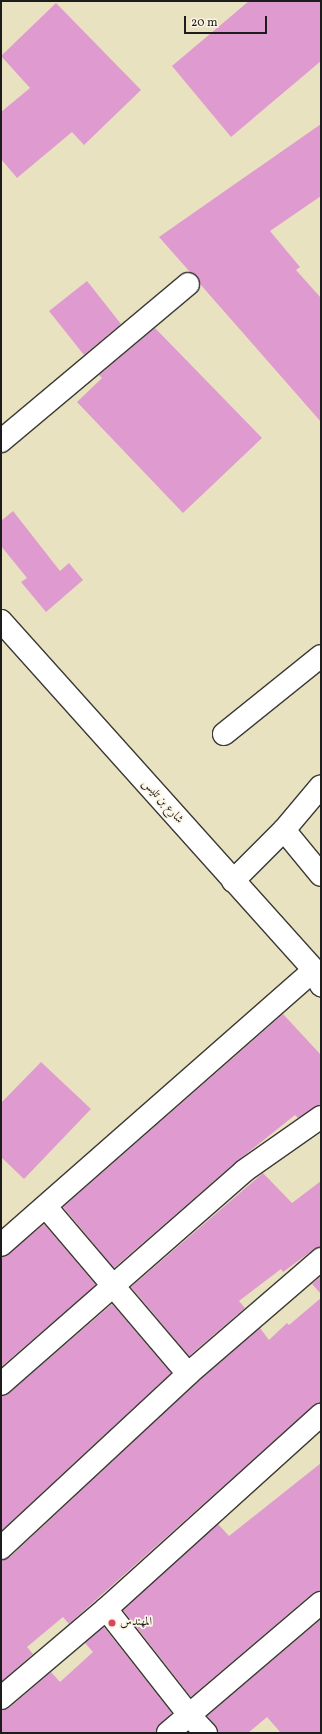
<!DOCTYPE html>
<html>
<head>
<meta charset="utf-8">
<style>
	body { margin:0 }
	#map { position:relative; width:322px; height:1734px; overflow:hidden; background:#e9e2c0; font-family:Vollkorn,Amiri,serif }
	div>[style] { position:absolute }
	.building>* { inset:0; background:#df9bd0 }
	.roads { filter:drop-shadow(1px 0 #3b3a35) drop-shadow(-1px 0 #3b3a35) drop-shadow(0 1px #3b3a35) drop-shadow(0 -1px #3b3a35) }
	.minor>* { height:22px; margin:-11px; padding:0 11px; transform-origin:11px; border-radius:11px; background:#fff }
	.dots>* { width:11px; height:11px; translate:-50% -50%; box-sizing:border-box; border:2px solid #fcf5e5; border-radius:50% }
	span { translate:-50% -50%; white-space:nowrap; text-align:center; line-height:1.15; -webkit-text-stroke:3.5px #fcf5e5; paint-order:stroke }
	.street-label { font-size:12px; color:#1c1c1c }
	.poi-label { font-size:12px; color:#1c1c1c }
	.left { translate:0 -50%; text-align:left }
	.frame { position:absolute; inset:0; border:2px solid #1c1c1c; pointer-events:none }
	.scale { position:absolute; left:184px; top:16px; width:83px; height:18px; box-sizing:border-box; border:2px solid #1c1c1c; border-top:0; padding-left:5px; font-size:12px; line-height:14px; white-space:nowrap; color:#1c1c1c; -webkit-text-stroke:3px #fcf5e5; paint-order:stroke }
</style>
</head>
<body>
<div id="map">
	<div class="building">
		<div style="clip-path:polygon(249px 1px,321px 1px,321px 61px,231px 137px,172px 66px)"></div>
		<div style="clip-path:polygon(56px 3px,141px 90px,84px 145px,72px 132px,17px 178px,1px 159px,1px 112px,30px 88px,1px 56px)"></div>
		<div style="clip-path:polygon(321px 124px,321px 196px,270px 231px,300px 267px,296px 270px,321px 298px,321px 422px,200px 284px,197px 276px,190px 272px,159px 237px)"></div>
		<div style="clip-path:polygon(87px 281px,121px 324px,84px 355px,49px 311px)"></div>
		<div style="clip-path:polygon(155px 328px,262px 438px,183px 513px,77px 402px,102px 378px,99px 375px)"></div>
		<div style="clip-path:polygon(13px 511px,60px 571px,69px 563px,83px 580px,46px 612px,21px 582px,27px 578px,1px 546px,1px 521px)"></div>
		<div style="clip-path:polygon(283px 1014px,321px 1055px,321px 1105px,298px 1118px,295px 1115px,236px 1162px,114px 1268px,63px 1207px)"></div>
		<div style="clip-path:polygon(41px 1062px,91px 1109px,24px 1179px,1px 1157px,1px 1103px)"></div>
		<div style="clip-path:polygon(263px 1173px,292px 1203px,321px 1181px,321px 1247px,313px 1250px,283px 1272px,281px 1269px,239px 1301px,245px 1308px,189px 1356px,131px 1287px)"></div>
		<div style="clip-path:polygon(44px 1224px,96px 1285px,1px 1367px,1px 1257px,9px 1254px)"></div>
		<div style="clip-path:polygon(321px 1276px,321px 1294px,312px 1284px)"></div>
		<div style="clip-path:polygon(321px 1298px,321px 1403px,313px 1406px,69px 1624px,63px 1617px,27px 1647px,33px 1654px,1px 1682px,1px 1560px,10px 1557px,196px 1383px,260px 1328px,269px 1340px,287px 1323px,289px 1325px)"></div>
		<div style="clip-path:polygon(112px 1304px,171px 1373px,1px 1531px,1px 1396px,9px 1393px)"></div>
		<div style="clip-path:polygon(321px 1463px,321px 1591px,313px 1593px,191px 1697px,123px 1610px,218px 1524px,229px 1536px)"></div>
		<div style="clip-path:polygon(321px 1619px,321px 1733px,281px 1733px,267px 1717px,248px 1733px,218px 1733px,215px 1725px,207px 1716px)"></div>
		<div style="clip-path:polygon(104px 1627px,172px 1713px,160px 1724px,156px 1733px,1px 1733px,1px 1710px,9px 1708px,51px 1672px,60px 1682px,93px 1652px,85px 1643px)"></div>
	</div>
	<div class="roads">
		<div class="minor">
			<div style="left:1px;top:441px;width:244px;rotate:-40deg"></div>
			<div style="left:1px;top:621px;width:469px;rotate:48.1deg"></div>
			<div style="left:314px;top:970px;width:17px;rotate:65deg"></div>
			<div style="left:224px;top:734px;width:124px;rotate:-38.8deg"></div>
			<div style="left:284px;top:830px;width:58px;rotate:50.6deg"></div>
			<div style="left:233px;top:881px;width:72px;rotate:-45deg"></div>
			<div style="left:284px;top:830px;width:57px;rotate:-49.9deg"></div>
			<div style="left:46px;top:1207px;width:219px;rotate:49.6deg"></div>
			<div style="left:1px;top:1245px;width:417px;rotate:-41.3deg"></div>
			<div style="left:1px;top:1384px;width:323px;rotate:-41.2deg"></div>
			<div style="left:244px;top:1171px;width:94px;rotate:-35deg"></div>
			<div style="left:1px;top:1548px;width:255px;rotate:-42.9deg"></div>
			<div style="left:188px;top:1374px;width:176px;rotate:-40.8deg"></div>
			<div style="left:106px;top:1609px;width:135px;rotate:51.9deg"></div>
			<div style="left:189px;top:1715px;width:25px;rotate:47deg"></div>
			<div style="left:1px;top:1698px;width:138px;rotate:-40.3deg"></div>
			<div style="left:106px;top:1609px;width:290px;rotate:-42.1deg"></div>
			<div style="left:168px;top:1733px;width:201px;rotate:-40.4deg"></div>
		</div>
	</div>
	<div class="dots">
		<div style="left:112px;top:1623px;background:#d1495b"></div>
	</div>
	<div class="street-label">
		<span style="left:162px;top:802px;rotate:48deg">شارع بن تليس</span>
	</div>
	<div class="poi-label">
		<span class="left" style="left:120px;top:1623px">المهندس</span>
	</div>
	<div class="frame"></div>
	<div class="scale">20 m</div>
</div>
</body>
</html>
